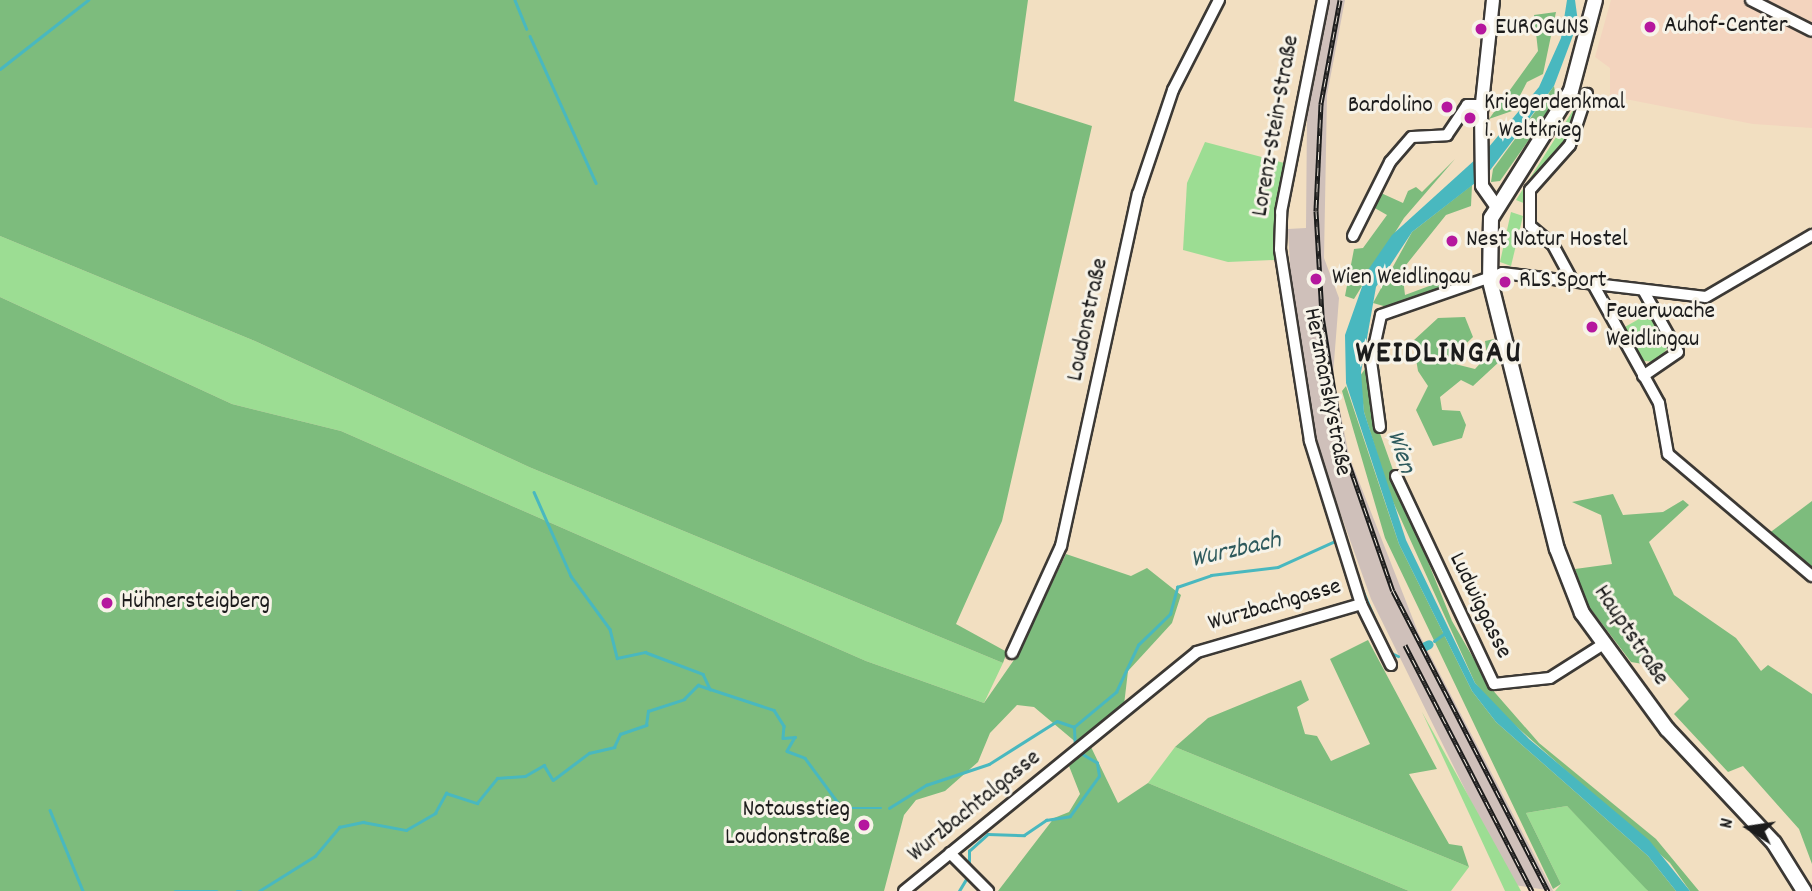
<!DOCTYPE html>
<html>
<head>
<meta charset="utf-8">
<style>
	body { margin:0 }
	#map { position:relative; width:1812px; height:891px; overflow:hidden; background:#f2dfc1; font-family:Dekko,sans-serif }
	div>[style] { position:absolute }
	.built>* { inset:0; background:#f3d4be }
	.industrial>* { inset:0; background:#cfc0ba }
	.green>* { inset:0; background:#9cdd93 }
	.forest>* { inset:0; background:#7dbc7d }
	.water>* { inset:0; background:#49b8bf }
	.stream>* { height:2.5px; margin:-1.25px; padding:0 1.25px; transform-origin:1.25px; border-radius:1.25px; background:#49b8bf }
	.canal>* { height:9px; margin:-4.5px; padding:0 4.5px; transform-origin:4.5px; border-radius:4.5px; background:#49b8bf }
	.roads { filter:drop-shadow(2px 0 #3c3935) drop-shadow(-2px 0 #3c3935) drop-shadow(0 2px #3c3935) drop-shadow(0 -2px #3c3935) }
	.minor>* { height:10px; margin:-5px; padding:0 5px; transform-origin:5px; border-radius:5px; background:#fff }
	.secondary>* { height:12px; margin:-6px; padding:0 6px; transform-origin:6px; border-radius:6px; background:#fff }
	.primary>* { height:14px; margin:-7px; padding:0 7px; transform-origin:7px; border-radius:7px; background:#fff }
	.rail>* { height:5px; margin-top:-2.5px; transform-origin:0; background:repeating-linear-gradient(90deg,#f7f3e8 0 8px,#1c1c1c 0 16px); box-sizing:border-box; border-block:2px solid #1c1c1c }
	.dots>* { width:19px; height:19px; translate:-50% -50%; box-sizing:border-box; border:4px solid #f7f3e8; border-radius:50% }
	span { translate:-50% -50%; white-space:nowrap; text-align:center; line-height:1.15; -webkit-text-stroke:6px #f7f3e8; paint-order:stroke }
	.poi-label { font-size:24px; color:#1c1c1c }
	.left { translate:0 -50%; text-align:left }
	.right { translate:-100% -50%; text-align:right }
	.street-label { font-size:24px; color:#1c1c1c }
	.water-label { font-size:26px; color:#2e5a5d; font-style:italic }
	.district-label { font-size:32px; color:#1c1c1c; font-weight:700; letter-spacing:2px }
	.north { position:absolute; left:1714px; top:793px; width:70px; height:70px; -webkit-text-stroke:5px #f7f3e8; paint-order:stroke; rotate:282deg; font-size:19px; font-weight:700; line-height:28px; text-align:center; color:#1c1c1c }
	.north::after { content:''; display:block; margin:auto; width:24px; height:32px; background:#1c1c1c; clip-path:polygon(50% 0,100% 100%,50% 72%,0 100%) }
</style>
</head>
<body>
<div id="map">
	<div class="built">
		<div style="clip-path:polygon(1611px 0,1812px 0,1812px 128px,1753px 124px,1610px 96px,1610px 68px,1595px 57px)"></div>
	</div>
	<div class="industrial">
		<div style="clip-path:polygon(1329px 0,1345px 0,1327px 95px,1324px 258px,1339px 298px,1333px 375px,1349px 456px,1418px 632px,1553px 891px,1514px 885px,1488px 836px,1371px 599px,1320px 456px,1292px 303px,1288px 229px,1306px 228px,1307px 114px)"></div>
	</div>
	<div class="green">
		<div style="clip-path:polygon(1586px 90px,1567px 145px,1534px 174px,1526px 204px,1516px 200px)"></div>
		<div style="clip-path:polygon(1205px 142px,1284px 163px,1274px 260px,1228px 262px,1183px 250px,1187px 183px)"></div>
		<div style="clip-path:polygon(1511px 212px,1523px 216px,1511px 266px,1500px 262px)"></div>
		<div style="clip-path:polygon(0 236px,257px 342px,529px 467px,1003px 663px,984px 703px,866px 661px,341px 431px,232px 404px,0 297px)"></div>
		<div style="clip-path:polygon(1642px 299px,1669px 346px,1657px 362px,1644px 361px,1623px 328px,1639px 319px)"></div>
		<div style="clip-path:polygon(1422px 712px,1521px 891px,1505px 891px)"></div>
		<div style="clip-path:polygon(1175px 747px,1469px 867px,1451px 891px,1409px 891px,1148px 783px)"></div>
		<div style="clip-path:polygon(1567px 806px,1640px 880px,1648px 891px,1555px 891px,1561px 884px,1526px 813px)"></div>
	</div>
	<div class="forest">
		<div style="clip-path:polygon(0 0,1028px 0,1014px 101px,1092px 126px,1002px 521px,956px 624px,1007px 652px,1003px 663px,529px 467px,257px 342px,0 236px)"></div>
		<div style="clip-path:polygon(1556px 12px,1543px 74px,1527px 82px,1512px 111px,1489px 119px,1538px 51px,1534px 15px)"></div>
		<div style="clip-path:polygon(1554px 86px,1556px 98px,1540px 124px,1500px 181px,1491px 182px,1493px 169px)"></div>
		<div style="clip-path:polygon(1455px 159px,1404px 218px,1354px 299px,1345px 296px,1354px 249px,1363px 248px,1387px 215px,1373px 207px,1381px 193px,1403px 203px,1408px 191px,1416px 187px,1422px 192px)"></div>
		<div style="clip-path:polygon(1472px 185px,1471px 206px,1446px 215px,1402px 270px,1405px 295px,1440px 282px,1441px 289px,1387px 307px,1373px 303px,1412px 232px)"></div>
		<div style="clip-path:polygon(0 297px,232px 404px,341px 431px,866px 661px,984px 703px,1016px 657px,1066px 554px,1131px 576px,1147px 568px,1181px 595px,1172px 623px,1128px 671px,1124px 705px,1078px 744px,1034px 707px,1017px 705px,990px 733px,978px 762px,945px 791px,916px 800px,904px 815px,884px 891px,0 891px)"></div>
		<div style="clip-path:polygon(1465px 317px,1473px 337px,1447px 362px,1475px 369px,1487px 356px,1485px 341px,1494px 339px,1500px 361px,1473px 386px,1461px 380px,1440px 397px,1442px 410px,1460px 411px,1466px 425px,1462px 438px,1433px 446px,1416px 410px,1428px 386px,1418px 371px,1413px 341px,1438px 318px)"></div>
		<div style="clip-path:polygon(1367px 366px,1371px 408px,1409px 515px,1452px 621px,1490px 687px,1539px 743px,1656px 839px,1699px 891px,1690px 891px,1670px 863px,1500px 712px,1475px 683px,1390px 495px,1364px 412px,1360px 376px)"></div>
		<div style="clip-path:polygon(1346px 386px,1399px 544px,1472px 691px,1496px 722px,1648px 856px,1676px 891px,1648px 891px,1567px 806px,1526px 813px,1561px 884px,1553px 889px,1385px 538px,1342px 391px)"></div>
		<div style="clip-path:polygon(1613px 494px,1623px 515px,1663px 512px,1683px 500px,1689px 505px,1649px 542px,1674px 595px,1736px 638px,1761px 671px,1768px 665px,1812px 694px,1812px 864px,1799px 829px,1743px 766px,1728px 772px,1674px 714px,1689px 699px,1661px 667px,1631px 662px,1587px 604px,1575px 569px,1612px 564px,1601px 515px,1572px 502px)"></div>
		<div style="clip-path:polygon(1812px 501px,1812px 569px,1768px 534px)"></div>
		<div style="clip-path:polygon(1368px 640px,1437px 769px,1409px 774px,1449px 844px,1462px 846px,1469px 867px,1175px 747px,1208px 718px,1301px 680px,1309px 700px,1297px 707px,1305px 734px,1317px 736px,1331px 761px,1370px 744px,1330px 659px)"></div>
		<div style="clip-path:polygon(1091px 747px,1118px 803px,1148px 783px,1409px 891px,998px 891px,1054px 818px,1069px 812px,1080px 794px,1069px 766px)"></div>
	</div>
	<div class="water">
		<div style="clip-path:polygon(1567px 0,1575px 0,1578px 22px,1554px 86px,1488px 173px,1412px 232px,1376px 287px,1361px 372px,1364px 412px,1406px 540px,1475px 683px,1529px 739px,1649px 840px,1690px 891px,1676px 891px,1648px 856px,1496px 722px,1472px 691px,1399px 544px,1346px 383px,1345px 335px,1368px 270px,1392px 235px,1488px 148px,1539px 87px,1561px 38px)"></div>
	</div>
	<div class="stream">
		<div style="left:515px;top:0;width:31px;rotate:68deg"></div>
		<div style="left:530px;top:36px;width:161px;rotate:65.8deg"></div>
		<div style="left:0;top:69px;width:112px;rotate:-38.1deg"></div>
		<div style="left:534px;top:492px;width:92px;rotate:66.2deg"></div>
		<div style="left:571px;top:576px;width:66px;rotate:53.7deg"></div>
		<div style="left:610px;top:629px;width:30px;rotate:76deg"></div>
		<div style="left:617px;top:658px;width:29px;rotate:-12deg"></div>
		<div style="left:645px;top:652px;width:62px;rotate:20.8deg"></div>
		<div style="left:703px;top:674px;width:17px;rotate:65deg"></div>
		<div style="left:1358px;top:579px;width:79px;rotate:67deg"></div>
		<div style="left:1389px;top:652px;width:10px;rotate:24deg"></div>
		<div style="left:1434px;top:641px;width:14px;rotate:-36deg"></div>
		<div style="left:1075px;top:748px;width:21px;rotate:-93deg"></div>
		<div style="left:1074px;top:727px;width:55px;rotate:-39.8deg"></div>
		<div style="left:1116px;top:692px;width:52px;rotate:-64.9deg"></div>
		<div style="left:1138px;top:645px;width:45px;rotate:-44.1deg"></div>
		<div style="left:1170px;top:614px;width:28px;rotate:-75deg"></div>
		<div style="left:1177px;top:587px;width:36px;rotate:-19deg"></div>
		<div style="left:1211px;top:575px;width:67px;rotate:-6.8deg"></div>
		<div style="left:1278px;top:567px;width:60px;rotate:-24.4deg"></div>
		<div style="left:889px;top:808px;width:44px;rotate:-31.9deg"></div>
		<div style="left:926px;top:785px;width:66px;rotate:-18.4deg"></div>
		<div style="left:989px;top:764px;width:80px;rotate:-32.3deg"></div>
		<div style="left:1057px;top:721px;width:18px;rotate:19deg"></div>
		<div style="left:50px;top:810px;width:87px;rotate:67.8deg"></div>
		<div style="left:969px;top:866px;width:15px;rotate:-90deg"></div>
		<div style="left:969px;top:851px;width:25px;rotate:-42deg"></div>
		<div style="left:988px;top:834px;width:36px;rotate:2deg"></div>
		<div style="left:1024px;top:835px;width:27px;rotate:-34deg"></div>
		<div style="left:1046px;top:820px;width:24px;rotate:-9deg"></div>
		<div style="left:1070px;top:816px;width:49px;rotate:-54.1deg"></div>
		<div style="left:1099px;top:776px;width:13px;rotate:-99deg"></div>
		<div style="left:1097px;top:763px;width:16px;rotate:-150deg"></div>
		<div style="left:175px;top:891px;width:42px"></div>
		<div style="left:237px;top:891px;width:4px"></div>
		<div style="left:259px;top:891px;width:66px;rotate:-32deg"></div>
		<div style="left:315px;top:856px;width:38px;rotate:-50deg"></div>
		<div style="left:339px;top:827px;width:25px;rotate:-12deg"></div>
		<div style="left:363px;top:822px;width:44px;rotate:10.5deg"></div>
		<div style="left:406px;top:830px;width:34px;rotate:-30deg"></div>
		<div style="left:435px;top:813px;width:23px;rotate:-61deg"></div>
		<div style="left:446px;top:793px;width:33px;rotate:18deg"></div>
		<div style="left:477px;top:803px;width:32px;rotate:-51deg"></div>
		<div style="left:497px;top:778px;width:28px;rotate:-4deg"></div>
		<div style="left:525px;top:776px;width:22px;rotate:-30deg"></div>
		<div style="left:544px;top:765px;width:17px;rotate:59deg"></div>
		<div style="left:553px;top:780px;width:45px;rotate:-36.9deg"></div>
		<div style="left:589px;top:753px;width:26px;rotate:-13deg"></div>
		<div style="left:614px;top:747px;width:14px;rotate:-65deg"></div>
		<div style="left:620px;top:734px;width:28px;rotate:-19deg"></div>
		<div style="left:646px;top:725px;width:14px;rotate:-82deg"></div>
		<div style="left:648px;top:711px;width:38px;rotate:-18deg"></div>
		<div style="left:684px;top:699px;width:20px;rotate:-45deg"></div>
		<div style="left:698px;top:685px;width:80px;rotate:18.2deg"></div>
		<div style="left:774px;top:710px;width:19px;rotate:58deg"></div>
		<div style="left:784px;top:726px;width:12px;rotate:95deg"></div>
		<div style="left:783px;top:738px;width:12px;rotate:-5deg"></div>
		<div style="left:795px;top:737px;width:16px;rotate:120deg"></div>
		<div style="left:787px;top:751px;width:19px;rotate:21deg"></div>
		<div style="left:805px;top:758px;width:62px;rotate:53.5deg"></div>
		<div style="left:842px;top:808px;width:39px"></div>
		<div style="left:959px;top:891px;width:17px;rotate:-59deg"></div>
	</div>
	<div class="canal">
		<div style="left:1425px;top:646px;width:4px;rotate:-27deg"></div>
	</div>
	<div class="roads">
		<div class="minor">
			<div style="left:1751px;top:0;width:68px;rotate:26.9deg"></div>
			<div style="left:1353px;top:236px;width:83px;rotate:-63.4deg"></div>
			<div style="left:1390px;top:162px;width:33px;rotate:-49deg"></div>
			<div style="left:1412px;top:137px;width:35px;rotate:-3deg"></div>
			<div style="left:1447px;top:135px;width:36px;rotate:-56deg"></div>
			<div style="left:1467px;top:105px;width:15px"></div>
			<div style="left:1573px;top:282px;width:42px;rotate:-118.4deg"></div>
			<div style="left:1553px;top:245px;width:30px;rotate:-140deg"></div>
			<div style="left:1530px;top:226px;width:36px;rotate:-90deg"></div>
			<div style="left:1530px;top:190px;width:60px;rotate:-48.4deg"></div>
			<div style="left:1570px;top:145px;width:54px;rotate:-71.6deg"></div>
			<div style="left:1593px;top:284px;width:136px;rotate:61deg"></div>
			<div style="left:1659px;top:403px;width:52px;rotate:80deg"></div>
			<div style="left:1668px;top:454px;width:189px;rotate:40.3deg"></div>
			<div style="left:1643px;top:376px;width:42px;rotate:-34.4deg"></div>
			<div style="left:1678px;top:352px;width:71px;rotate:-119.4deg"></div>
			<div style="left:1380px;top:427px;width:67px;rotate:-97.8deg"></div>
			<div style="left:1371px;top:361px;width:47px;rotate:-77.7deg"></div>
			<div style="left:1381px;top:315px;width:128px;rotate:-19.1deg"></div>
			<div style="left:1502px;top:273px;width:205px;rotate:6.7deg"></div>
			<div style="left:1706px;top:297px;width:123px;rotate:-30.3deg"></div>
			<div style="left:1396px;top:476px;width:230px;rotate:64.8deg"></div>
			<div style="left:1494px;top:684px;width:56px;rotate:-6.1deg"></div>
			<div style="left:1550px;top:678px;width:62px;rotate:-32.4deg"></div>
			<div style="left:1361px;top:604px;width:68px;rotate:63.8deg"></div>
			<div style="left:1012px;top:653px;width:118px;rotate:-65.4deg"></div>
			<div style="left:1061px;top:546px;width:360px;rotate:-77.7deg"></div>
			<div style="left:1138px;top:194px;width:110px;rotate:-71.4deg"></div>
			<div style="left:1173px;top:90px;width:101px;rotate:-62.9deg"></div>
			<div style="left:950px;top:853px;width:54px;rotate:45deg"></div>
			<div style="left:904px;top:891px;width:378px;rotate:-39.2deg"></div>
			<div style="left:1197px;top:652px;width:171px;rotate:-16.3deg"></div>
			<div style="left:1361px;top:604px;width:171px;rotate:-107.4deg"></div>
			<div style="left:1310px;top:441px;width:194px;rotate:-98.9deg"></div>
			<div style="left:1280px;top:249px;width:37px;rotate:-88deg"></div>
			<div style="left:1281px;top:212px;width:216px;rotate:-78.8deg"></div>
		</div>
		<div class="secondary">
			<div style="left:1493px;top:0;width:114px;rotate:96.1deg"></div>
			<div style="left:1481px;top:113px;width:73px;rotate:89.2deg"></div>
			<div style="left:1482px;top:186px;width:24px;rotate:55deg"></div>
		</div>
		<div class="primary">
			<div style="left:1595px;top:0;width:94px;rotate:104.8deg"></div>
			<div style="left:1571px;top:91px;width:150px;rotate:122.2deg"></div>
			<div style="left:1491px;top:218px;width:63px;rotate:90.9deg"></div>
			<div style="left:1490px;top:281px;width:276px;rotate:76deg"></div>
			<div style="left:1557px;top:549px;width:69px;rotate:68.7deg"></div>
			<div style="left:1582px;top:613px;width:144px;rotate:53.8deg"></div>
			<div style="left:1667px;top:729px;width:156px;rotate:46.8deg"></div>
			<div style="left:1774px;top:843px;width:57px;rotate:58deg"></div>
		</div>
	</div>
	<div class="rail">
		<div style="left:1340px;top:0;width:106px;rotate:100.4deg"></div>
		<div style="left:1321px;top:104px;width:107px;rotate:92.7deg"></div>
		<div style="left:1316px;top:211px;width:105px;rotate:86.7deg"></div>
		<div style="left:1322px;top:316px;width:133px;rotate:80.9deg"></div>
		<div style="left:1343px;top:447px;width:152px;rotate:70.9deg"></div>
		<div style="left:1393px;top:591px;width:338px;rotate:62.7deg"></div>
		<div style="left:1405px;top:645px;width:277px;rotate:62.7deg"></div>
	</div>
	<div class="dots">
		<div style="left:1650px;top:27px;background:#b5179e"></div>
		<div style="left:1481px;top:29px;background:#b5179e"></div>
		<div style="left:1447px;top:107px;background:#b5179e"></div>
		<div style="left:1470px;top:118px;background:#b5179e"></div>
		<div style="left:1452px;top:241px;background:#b5179e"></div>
		<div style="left:1316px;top:279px;background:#b5179e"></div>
		<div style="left:1505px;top:282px;background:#b5179e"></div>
		<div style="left:1592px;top:327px;background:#b5179e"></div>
		<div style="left:107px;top:603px;background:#b5179e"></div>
		<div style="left:864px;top:825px;background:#b5179e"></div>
	</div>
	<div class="poi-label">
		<span class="left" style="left:1664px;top:27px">Auhof-Center</span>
		<span class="left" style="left:1495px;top:29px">EUROGUNS</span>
		<span class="left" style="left:1484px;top:118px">Kriegerdenkmal<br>1. Weltkrieg</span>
		<span class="right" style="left:1433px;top:107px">Bardolino</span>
		<span class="left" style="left:1466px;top:241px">Nest Natur Hostel</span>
		<span class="left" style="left:1332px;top:279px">Wien Weidlingau</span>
		<span class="left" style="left:1519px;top:282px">RLS Sport</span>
		<span class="left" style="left:1606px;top:327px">Feuerwache<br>Weidlingau</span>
		<span class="left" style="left:121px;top:603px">Hühnersteigberg</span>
		<span class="right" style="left:850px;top:825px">Notausstieg<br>Loudonstraße</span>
	</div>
	<div class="street-label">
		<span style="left:1277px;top:126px;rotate:-80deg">Lorenz-Stein-Straße</span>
		<span style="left:1089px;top:320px;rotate:-78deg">Loudonstraße</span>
		<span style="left:1326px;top:392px;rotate:79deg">Herzmanskystraße</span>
		<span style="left:1275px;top:606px;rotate:-16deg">Wurzbachgasse</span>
		<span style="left:1479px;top:606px;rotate:64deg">Ludwiggasse</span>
		<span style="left:1630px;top:636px;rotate:56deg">Hauptstraße</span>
		<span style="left:975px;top:807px;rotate:-39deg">Wurzbachtalgasse</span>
	</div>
	<div class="water-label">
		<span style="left:1400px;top:452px;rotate:72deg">Wien</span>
		<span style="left:1236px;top:551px;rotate:-13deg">Wurzbach</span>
	</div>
	<div class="district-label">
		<span style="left:1439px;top:355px">WEIDLINGAU</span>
	</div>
	<div class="north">N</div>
</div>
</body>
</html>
